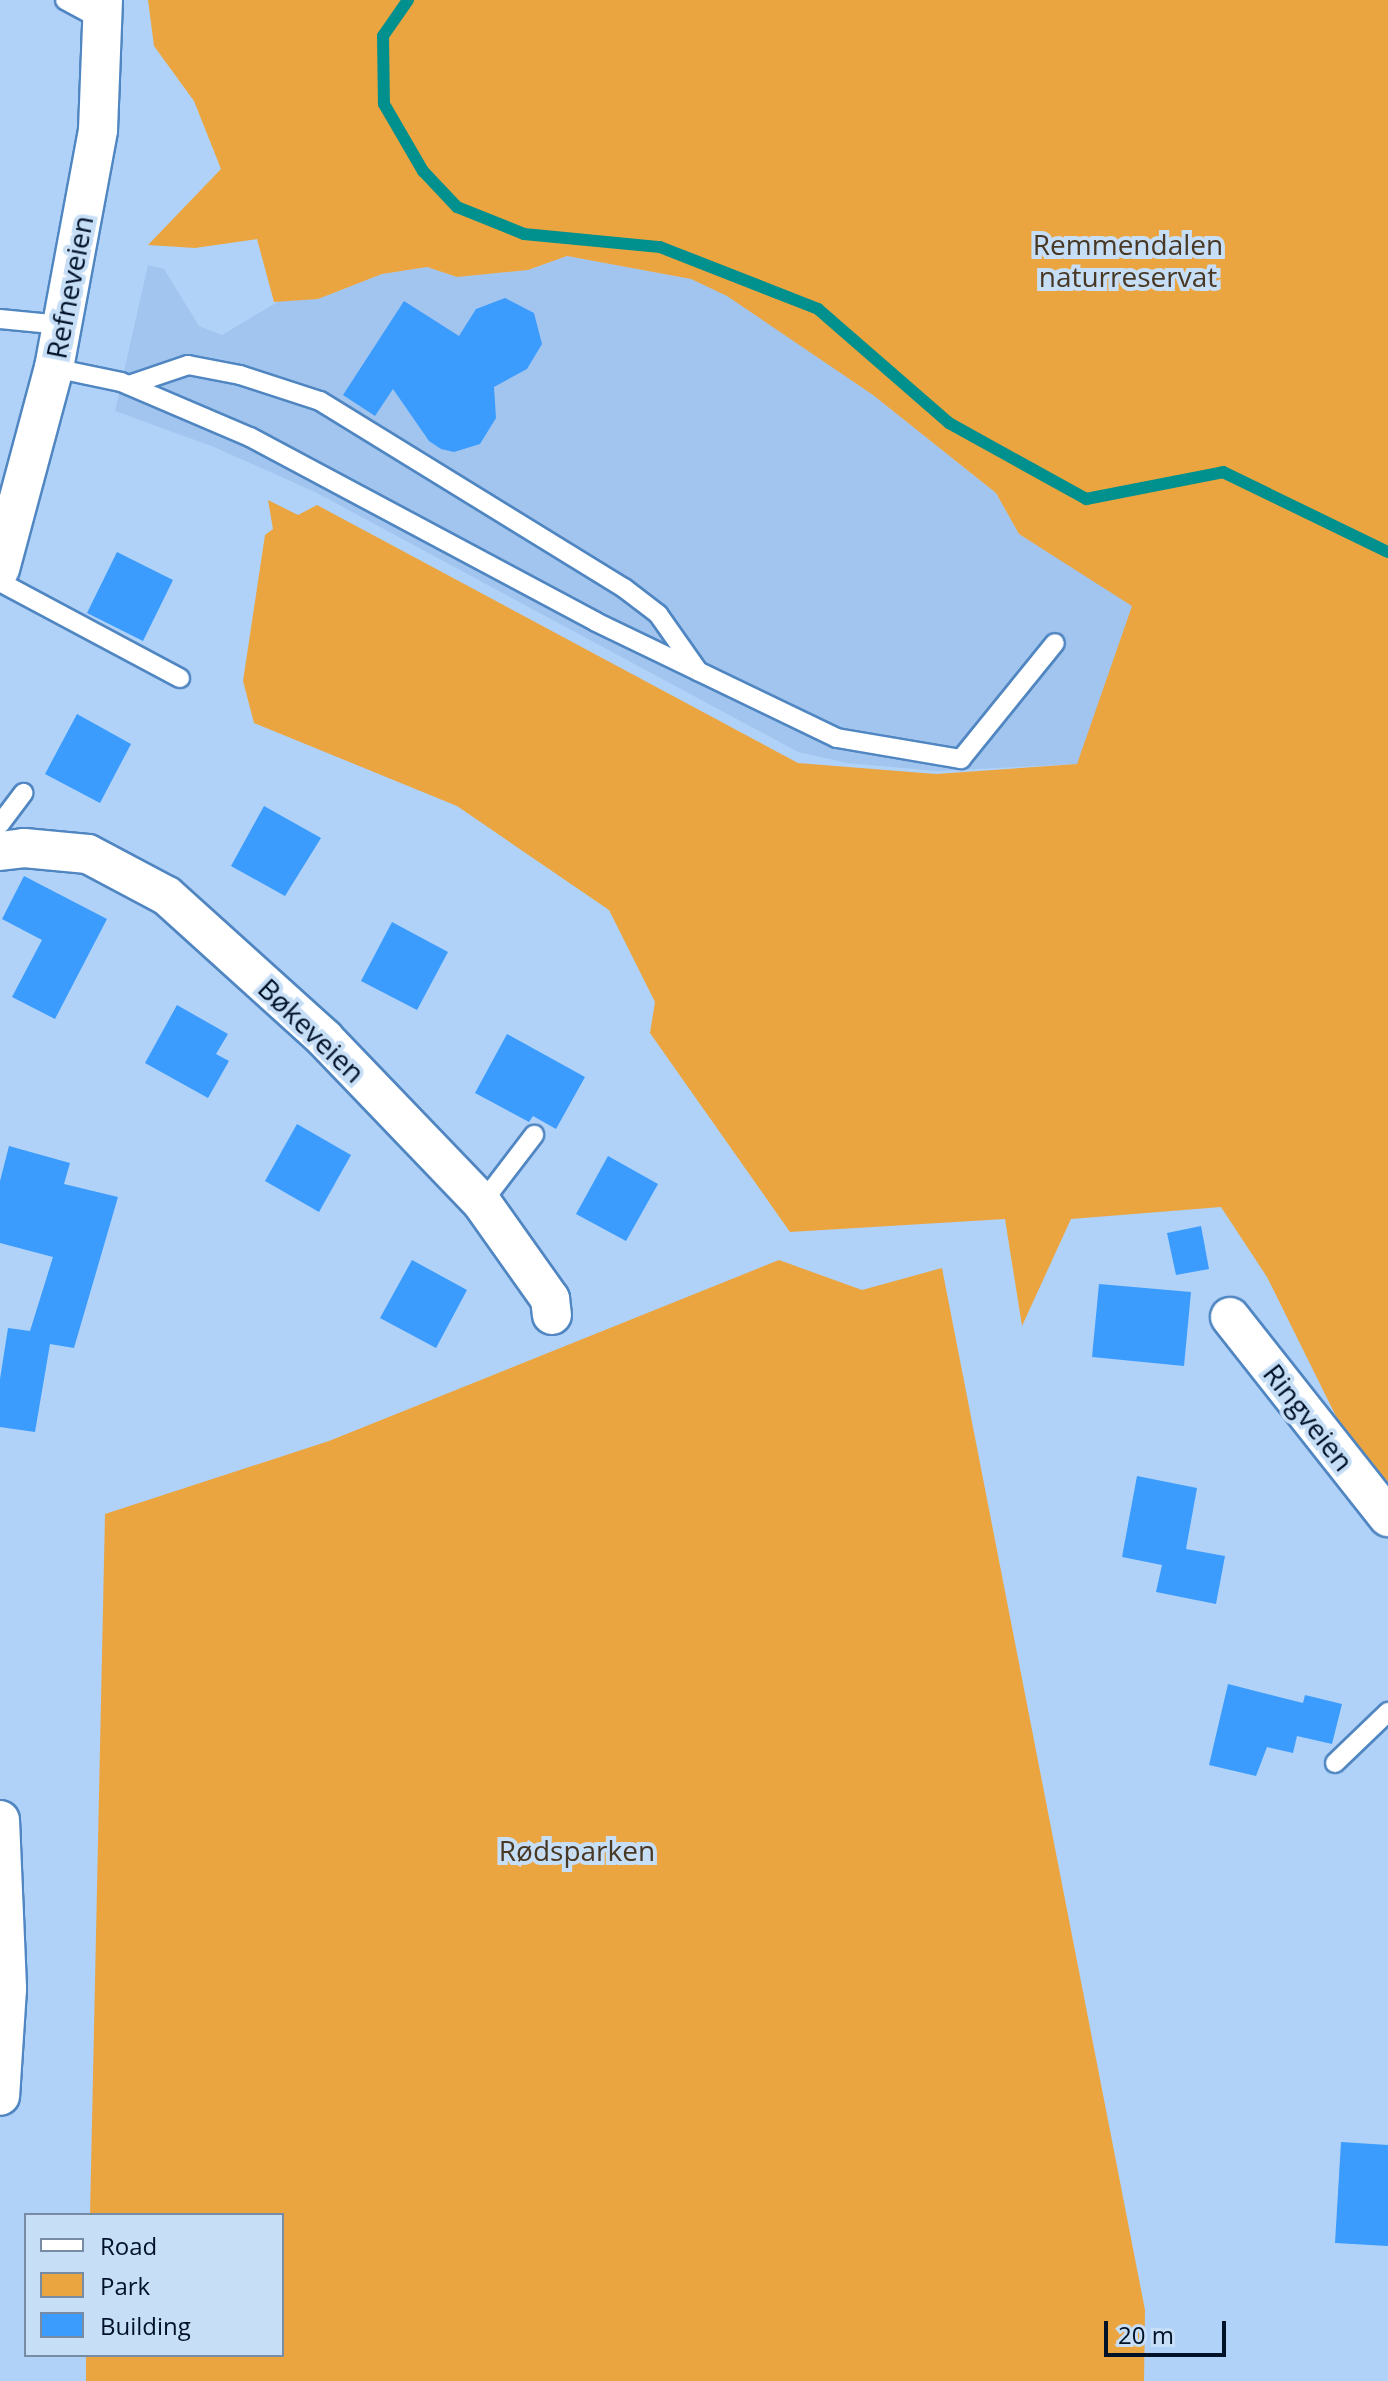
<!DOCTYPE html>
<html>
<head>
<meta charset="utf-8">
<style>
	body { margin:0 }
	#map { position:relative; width:1388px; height:2381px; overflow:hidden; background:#b0d2f8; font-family:"Open Sans",sans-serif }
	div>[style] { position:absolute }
	.built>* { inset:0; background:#a2c5ef }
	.green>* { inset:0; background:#eba540 }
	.stream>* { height:12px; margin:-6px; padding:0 6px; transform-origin:6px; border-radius:6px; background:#00908d }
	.building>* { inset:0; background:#3b9cfd }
	.roads { filter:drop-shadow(2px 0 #5086c1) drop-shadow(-2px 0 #5086c1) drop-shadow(0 2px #5086c1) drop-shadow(0 -2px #5086c1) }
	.lane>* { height:18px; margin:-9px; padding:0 9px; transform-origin:9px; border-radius:9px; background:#fff }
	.street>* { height:38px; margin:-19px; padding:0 19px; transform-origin:19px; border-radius:19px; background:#fff }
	span { translate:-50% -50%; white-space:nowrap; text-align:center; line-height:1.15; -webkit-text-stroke:8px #c7def7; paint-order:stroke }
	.park-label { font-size:28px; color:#483824 }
	.street-label { font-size:28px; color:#001228 }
	.legend { position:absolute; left:24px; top:2213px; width:260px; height:144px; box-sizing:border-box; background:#c7def7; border:2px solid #778ca4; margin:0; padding:10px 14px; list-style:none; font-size:24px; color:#001228 }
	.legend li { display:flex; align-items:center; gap:16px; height:40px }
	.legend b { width:40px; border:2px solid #778ca4 }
	.scale { position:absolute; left:1104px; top:2321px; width:122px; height:36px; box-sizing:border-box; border:4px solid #001228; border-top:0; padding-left:10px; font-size:24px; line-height:28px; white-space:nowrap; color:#001228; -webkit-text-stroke:6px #c7def7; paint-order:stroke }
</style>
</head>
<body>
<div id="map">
	<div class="built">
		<div style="clip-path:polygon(567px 256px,691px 279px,727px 295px,873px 395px,996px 493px,1019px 534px,1134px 605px,1078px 764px,937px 771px,847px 763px,798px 752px,315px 492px,214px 447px,115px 411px,148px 265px,164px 269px,199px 326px,222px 335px,284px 298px,318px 299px,382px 274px,427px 267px,457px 277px,528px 270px)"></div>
	</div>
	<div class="green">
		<div style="clip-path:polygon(148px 0,1388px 0,1388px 1484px,1374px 1493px,1267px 1277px,1221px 1207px,1071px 1219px,1022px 1326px,1005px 1219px,790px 1232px,650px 1033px,655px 1002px,609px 910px,457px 806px,254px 723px,243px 681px,265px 535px,273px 529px,268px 500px,298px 515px,317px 505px,798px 763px,936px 774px,1077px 764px,1132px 606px,1019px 534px,996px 493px,873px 395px,727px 296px,691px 279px,567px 256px,528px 270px,457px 277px,427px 267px,382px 274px,318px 299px,274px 302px,257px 239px,195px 248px,148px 245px,221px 169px,194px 101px,154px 46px)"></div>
		<div style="clip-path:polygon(779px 1260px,862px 1290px,942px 1268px,1145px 2310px,1144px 2381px,86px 2381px,86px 2355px,282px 2355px,282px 2215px,90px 2215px,105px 1514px,329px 1441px)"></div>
	</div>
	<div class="stream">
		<div style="left:408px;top:0;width:44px;rotate:124.8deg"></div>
		<div style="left:383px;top:36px;width:68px;rotate:89.2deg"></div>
		<div style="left:384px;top:104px;width:78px;rotate:59.8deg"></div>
		<div style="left:423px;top:171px;width:50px;rotate:46.6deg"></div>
		<div style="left:457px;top:207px;width:72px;rotate:21.9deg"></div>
		<div style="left:524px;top:234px;width:137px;rotate:5.5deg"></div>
		<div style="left:660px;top:247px;width:170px;rotate:21.4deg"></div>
		<div style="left:818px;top:309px;width:174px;rotate:41deg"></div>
		<div style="left:949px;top:423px;width:157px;rotate:29deg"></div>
		<div style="left:1086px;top:499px;width:140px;rotate:-11.1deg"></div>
		<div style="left:1223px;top:472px;width:183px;rotate:25.9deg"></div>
	</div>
	<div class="building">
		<div style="clip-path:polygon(505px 298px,534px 313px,542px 344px,527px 369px,494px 387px,496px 418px,480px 444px,454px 452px,441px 449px,429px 441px,393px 389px,375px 416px,343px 395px,404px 301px,459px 336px,476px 309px)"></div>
		<div style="clip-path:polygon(117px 552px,173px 580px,143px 641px,87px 613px)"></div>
		<div style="clip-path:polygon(77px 714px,131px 744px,100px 803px,45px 774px)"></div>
		<div style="clip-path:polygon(264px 806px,321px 838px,285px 896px,231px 866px)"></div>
		<div style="clip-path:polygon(24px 876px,107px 919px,55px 1019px,12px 997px,42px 940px,2px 919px)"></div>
		<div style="clip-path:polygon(392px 922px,448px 952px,417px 1010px,361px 981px)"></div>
		<div style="clip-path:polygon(177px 1005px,228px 1034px,216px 1054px,229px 1061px,208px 1098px,145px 1063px)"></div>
		<div style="clip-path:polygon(507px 1034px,585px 1077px,556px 1129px,533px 1116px,529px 1122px,475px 1093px)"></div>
		<div style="clip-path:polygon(297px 1124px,351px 1155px,319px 1212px,265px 1181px)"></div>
		<div style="clip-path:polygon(9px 1146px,70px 1163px,64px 1184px,118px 1197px,74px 1348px,50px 1344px,35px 1432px,0 1427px,0 1379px,8px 1328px,30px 1331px,53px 1257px,0 1243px,0 1181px)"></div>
		<div style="clip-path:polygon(608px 1156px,658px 1184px,626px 1241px,576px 1214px)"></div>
		<div style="clip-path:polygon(1201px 1226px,1209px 1269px,1176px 1275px,1167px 1233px)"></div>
		<div style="clip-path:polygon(412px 1260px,467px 1290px,436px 1348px,380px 1318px)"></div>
		<div style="clip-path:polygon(1099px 1284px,1191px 1292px,1184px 1366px,1092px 1357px)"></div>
		<div style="clip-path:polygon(1137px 1476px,1197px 1488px,1186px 1549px,1225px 1556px,1216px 1604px,1156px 1592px,1162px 1565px,1122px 1557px)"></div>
		<div style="clip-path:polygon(1228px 1684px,1303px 1703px,1305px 1695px,1342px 1704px,1332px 1744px,1297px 1736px,1293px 1753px,1267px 1747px,1256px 1776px,1209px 1765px)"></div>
		<div style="clip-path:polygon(1341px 2142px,1388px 2145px,1388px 2246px,1335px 2243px)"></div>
	</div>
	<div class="roads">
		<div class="lane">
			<div style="left:65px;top:0;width:42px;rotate:28.4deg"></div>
			<div style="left:0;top:319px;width:62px;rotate:5.5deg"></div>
			<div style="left:54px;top:368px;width:68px;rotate:11.8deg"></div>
			<div style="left:121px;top:382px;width:140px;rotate:23.1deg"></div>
			<div style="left:250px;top:437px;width:392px;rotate:28.1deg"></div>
			<div style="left:596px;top:622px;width:267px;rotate:25.7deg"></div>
			<div style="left:837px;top:738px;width:126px;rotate:9.6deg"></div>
			<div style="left:961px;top:759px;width:149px;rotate:-51deg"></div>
			<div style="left:129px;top:385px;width:62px;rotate:-18.7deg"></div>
			<div style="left:188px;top:365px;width:53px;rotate:10.9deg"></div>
			<div style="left:240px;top:375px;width:84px;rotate:18deg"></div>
			<div style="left:320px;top:401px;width:357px;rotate:31.6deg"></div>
			<div style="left:624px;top:588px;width:43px;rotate:37.4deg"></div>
			<div style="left:658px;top:614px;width:70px;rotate:54.9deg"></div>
			<div style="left:0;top:582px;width:204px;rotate:28.1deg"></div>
			<div style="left:0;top:824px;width:39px;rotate:-53deg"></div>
			<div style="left:482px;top:1203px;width:86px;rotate:-52.6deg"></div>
			<div style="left:1335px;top:1763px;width:74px;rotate:-43.9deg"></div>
		</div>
		<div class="street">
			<div style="left:0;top:569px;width:208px;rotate:-75deg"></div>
			<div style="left:54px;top:368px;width:242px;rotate:-79.5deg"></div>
			<div style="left:98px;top:130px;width:130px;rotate:-87.8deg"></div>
			<div style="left:0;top:851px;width:24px;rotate:-7deg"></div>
			<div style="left:24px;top:848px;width:64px;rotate:5.4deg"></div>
			<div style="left:88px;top:854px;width:89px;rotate:28deg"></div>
			<div style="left:167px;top:896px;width:212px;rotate:42.1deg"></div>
			<div style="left:324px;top:1038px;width:228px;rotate:46.2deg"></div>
			<div style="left:482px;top:1203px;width:118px;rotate:54.7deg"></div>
			<div style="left:550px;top:1299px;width:16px;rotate:83deg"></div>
			<div style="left:1230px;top:1317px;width:255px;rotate:51.7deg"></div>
			<div style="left:0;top:1820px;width:169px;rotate:87.6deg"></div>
			<div style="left:7px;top:1989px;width:107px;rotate:93.7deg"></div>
		</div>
	</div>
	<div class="park-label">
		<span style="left:1128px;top:260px">Remmendalen<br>naturreservat</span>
		<span style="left:577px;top:1850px">Rødsparken</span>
	</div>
	<div class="street-label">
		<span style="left:69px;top:287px;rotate:-79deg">Refneveien</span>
		<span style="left:312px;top:1030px;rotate:44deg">Bøkeveien</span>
		<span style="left:1309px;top:1417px;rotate:52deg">Ringveien</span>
	</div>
	<ul class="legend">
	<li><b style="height:10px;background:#fff"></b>Road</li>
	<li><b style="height:22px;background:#eba540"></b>Park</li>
	<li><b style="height:22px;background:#3b9cfd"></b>Building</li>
	</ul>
	<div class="scale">20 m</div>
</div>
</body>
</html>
